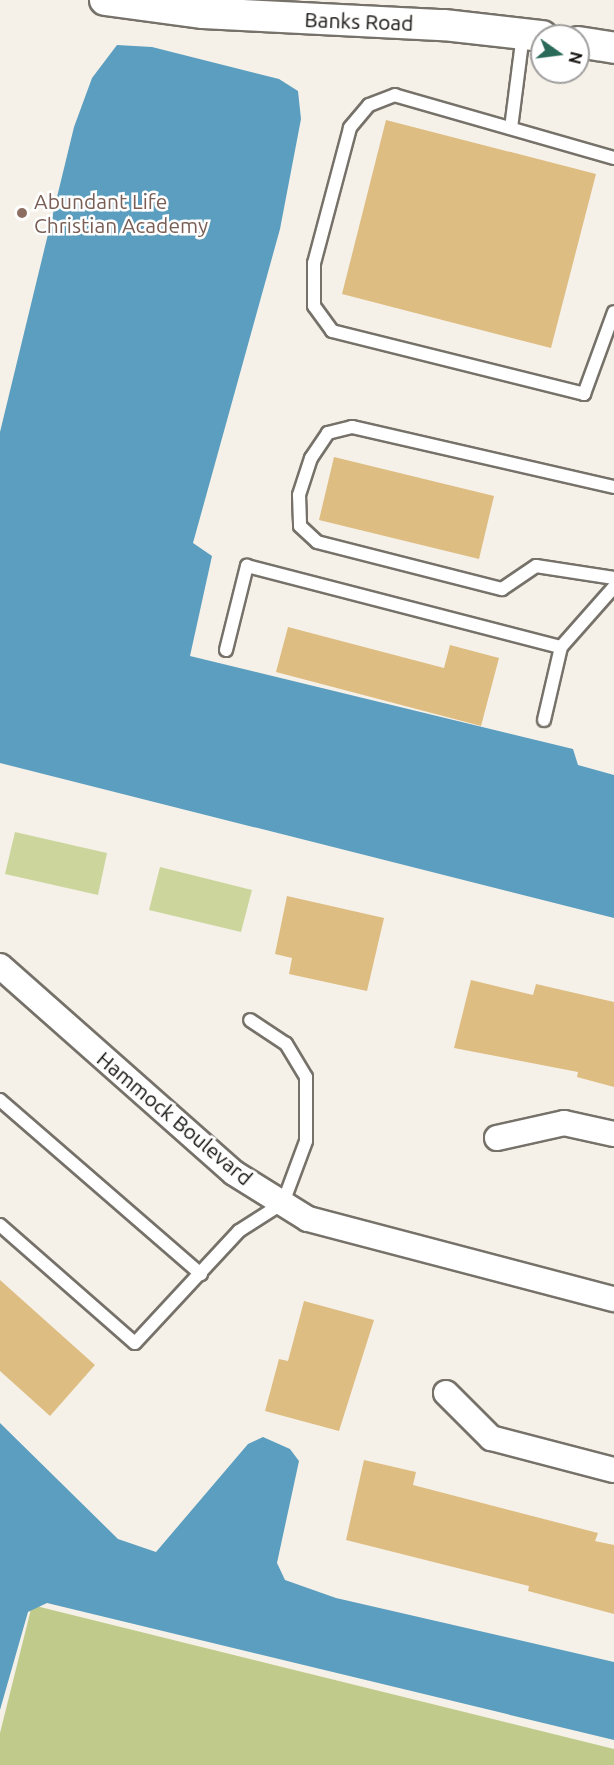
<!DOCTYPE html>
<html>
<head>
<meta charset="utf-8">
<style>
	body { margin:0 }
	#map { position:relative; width:614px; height:1765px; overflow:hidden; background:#f6f1e8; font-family:Ubuntu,sans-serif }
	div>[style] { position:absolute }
	.green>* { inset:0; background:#ccd69c }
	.forest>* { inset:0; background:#c0cb8b }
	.water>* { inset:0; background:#5b9ebf }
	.building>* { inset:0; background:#ddbd82 }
	.roads { filter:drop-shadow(2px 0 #76726a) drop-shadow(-2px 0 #76726a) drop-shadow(0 2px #76726a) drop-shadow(0 -2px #76726a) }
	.service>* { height:12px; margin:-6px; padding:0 6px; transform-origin:6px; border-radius:6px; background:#fff }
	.minor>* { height:24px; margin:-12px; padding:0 12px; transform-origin:12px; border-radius:12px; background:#fff }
	.tertiary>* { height:30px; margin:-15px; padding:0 15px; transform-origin:15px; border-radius:15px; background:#fff }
	.dots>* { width:16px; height:16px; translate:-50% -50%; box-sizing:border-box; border:3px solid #fff; border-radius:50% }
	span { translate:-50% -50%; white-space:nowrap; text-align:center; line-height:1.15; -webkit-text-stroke:5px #fff; paint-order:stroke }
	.street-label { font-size:21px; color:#12100d }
	.education-label { font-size:21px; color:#785e54 }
	.left { translate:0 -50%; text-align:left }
	.north { position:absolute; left:530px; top:24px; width:60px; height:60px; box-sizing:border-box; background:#fff; border:2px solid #a09f9e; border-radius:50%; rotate:104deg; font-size:16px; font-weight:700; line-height:24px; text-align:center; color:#12100d }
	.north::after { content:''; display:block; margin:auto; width:21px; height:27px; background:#2a6a59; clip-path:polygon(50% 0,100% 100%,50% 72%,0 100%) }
</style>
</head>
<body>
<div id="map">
	<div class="green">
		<div style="clip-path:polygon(15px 832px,107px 853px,98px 895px,5px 874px)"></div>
		<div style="clip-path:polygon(160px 867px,252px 890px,241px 932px,149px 910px)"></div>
	</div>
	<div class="forest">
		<div style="clip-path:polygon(32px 1605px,614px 1749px,614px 1765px,0 1765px,0 1733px)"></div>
	</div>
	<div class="water">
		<div style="clip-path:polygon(117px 45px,152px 47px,279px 79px,298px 91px,301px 119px,280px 229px,193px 543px,212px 556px,190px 656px,573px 749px,578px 765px,614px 775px,614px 918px,0 763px,0 432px,74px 127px,92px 78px)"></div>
		<div style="clip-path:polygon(0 1423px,118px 1539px,156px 1552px,248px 1444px,263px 1437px,290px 1449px,299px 1461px,277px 1563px,285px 1580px,336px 1598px,614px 1662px,614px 1740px,47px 1603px,28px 1612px,0 1710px)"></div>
	</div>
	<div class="building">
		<div style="clip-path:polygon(386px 120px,596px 174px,551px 348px,342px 294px)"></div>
		<div style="clip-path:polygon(334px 457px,494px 496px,479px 559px,319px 520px)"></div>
		<div style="clip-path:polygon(288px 627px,444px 668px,450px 645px,499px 658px,481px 726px,276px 672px)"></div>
		<div style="clip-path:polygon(287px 896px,384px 918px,367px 991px,289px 974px,292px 958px,275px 954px)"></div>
		<div style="clip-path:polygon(471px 980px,533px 995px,536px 984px,614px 1002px,614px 1087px,577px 1077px,578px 1072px,454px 1048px)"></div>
		<div style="clip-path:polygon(0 1280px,95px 1365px,50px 1416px,0 1371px)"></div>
		<div style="clip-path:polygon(304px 1301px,374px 1320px,339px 1431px,265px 1411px,279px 1359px,288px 1361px)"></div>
		<div style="clip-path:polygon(364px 1460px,416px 1472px,413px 1485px,598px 1533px,595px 1541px,614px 1545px,614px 1614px,528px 1591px,529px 1586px,346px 1540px)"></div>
	</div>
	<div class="roads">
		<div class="service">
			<div style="left:511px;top:128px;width:95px;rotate:-82.7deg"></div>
			<div style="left:614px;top:158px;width:228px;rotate:-164deg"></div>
			<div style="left:395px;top:95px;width:28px;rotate:159deg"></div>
			<div style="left:369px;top:105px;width:30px;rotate:130deg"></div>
			<div style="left:350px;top:128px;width:140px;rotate:104.9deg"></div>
			<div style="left:314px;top:263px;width:43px;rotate:90deg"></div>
			<div style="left:314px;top:306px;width:31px;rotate:54deg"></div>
			<div style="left:332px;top:331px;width:260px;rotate:14deg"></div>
			<div style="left:584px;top:394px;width:87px;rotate:-69.9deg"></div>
			<div style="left:614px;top:487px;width:269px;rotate:-167.1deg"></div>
			<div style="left:352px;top:427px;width:25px;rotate:166deg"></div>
			<div style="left:328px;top:433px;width:30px;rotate:124deg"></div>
			<div style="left:311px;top:458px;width:39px;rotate:108deg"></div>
			<div style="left:299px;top:495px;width:31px;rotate:88deg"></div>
			<div style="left:300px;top:526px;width:23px;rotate:43deg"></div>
			<div style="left:317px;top:542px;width:191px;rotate:14.3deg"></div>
			<div style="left:502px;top:589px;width:41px;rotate:-34.1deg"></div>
			<div style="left:536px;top:566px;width:79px;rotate:8.7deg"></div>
			<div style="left:226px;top:650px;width:87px;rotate:-76deg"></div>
			<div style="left:247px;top:566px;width:324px;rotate:14.5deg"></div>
			<div style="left:561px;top:647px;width:80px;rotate:-48.5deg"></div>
			<div style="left:544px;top:720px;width:75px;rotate:-76.9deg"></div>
			<div style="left:0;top:1100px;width:266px;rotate:40.9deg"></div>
			<div style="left:0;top:1225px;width:179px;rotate:41.2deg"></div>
			<div style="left:135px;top:1343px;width:153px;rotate:-47.1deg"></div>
			<div style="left:239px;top:1231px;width:52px;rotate:-32.5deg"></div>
			<div style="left:283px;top:1203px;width:66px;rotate:-69.6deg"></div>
			<div style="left:306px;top:1141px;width:64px;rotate:-90deg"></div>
			<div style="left:306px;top:1077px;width:39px;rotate:-121deg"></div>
			<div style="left:286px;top:1044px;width:43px;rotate:-146.3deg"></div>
		</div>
		<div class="minor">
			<div style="left:0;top:966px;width:312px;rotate:41.5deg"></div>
			<div style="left:234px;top:1173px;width:87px;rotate:31.9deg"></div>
			<div style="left:308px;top:1219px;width:316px;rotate:14.7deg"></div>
			<div style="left:497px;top:1138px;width:69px;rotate:-12.6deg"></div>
			<div style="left:564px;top:1123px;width:51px;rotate:12.4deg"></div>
			<div style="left:446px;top:1393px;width:64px;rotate:45deg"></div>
			<div style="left:491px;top:1438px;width:127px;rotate:14.6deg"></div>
		</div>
		<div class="tertiary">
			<div style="left:105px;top:0;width:99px;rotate:7.6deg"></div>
			<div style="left:203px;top:13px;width:241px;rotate:2.9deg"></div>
			<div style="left:444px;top:25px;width:99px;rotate:6.4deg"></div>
			<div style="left:578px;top:42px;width:36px;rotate:9deg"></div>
		</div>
	</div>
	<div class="dots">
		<div style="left:22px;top:213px;background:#8d6e63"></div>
	</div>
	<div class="street-label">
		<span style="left:359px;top:21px;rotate:2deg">Banks Road</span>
		<span style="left:175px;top:1118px;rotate:40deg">Hammock Boulevard</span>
	</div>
	<div class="education-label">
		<span class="left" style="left:34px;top:213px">Abundant Life<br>Christian Academy</span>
	</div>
	<div class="north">N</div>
</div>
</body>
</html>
